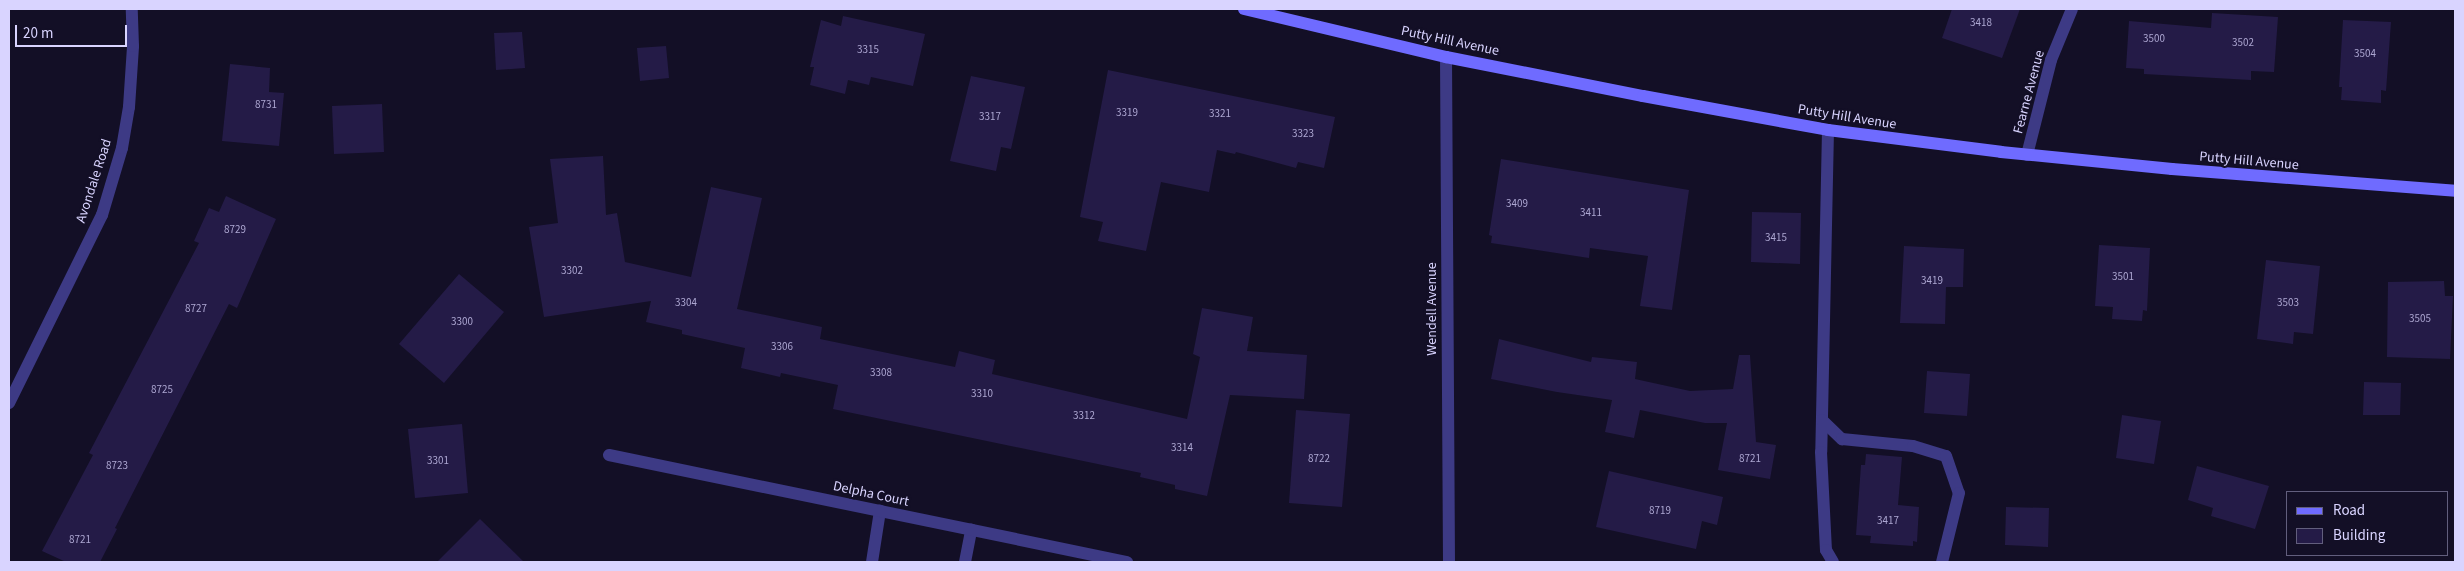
<!DOCTYPE html>
<html>
<head>
<meta charset="utf-8">
<style>
	body { margin:0 }
	#map { position:relative; width:2464px; height:571px; overflow:hidden; background:#130f26; font-family:"Source Sans 3",sans-serif }
	div>[style] { position:absolute }
	.building>* { inset:0; background:#241b47 }
	.service>* { height:12px; margin:-6px; padding:0 6px; transform-origin:6px; border-radius:6px; background:#3d3a85 }
	.minor>* { height:12px; margin:-6px; padding:0 6px; transform-origin:6px; border-radius:6px; background:#3d3a85 }
	.secondary>* { height:12px; margin:-6px; padding:0 6px; transform-origin:6px; border-radius:6px; background:#6f6bff }
	span { translate:-50% -50%; white-space:nowrap; text-align:center; line-height:1.15; -webkit-text-stroke:4.5px #130f26; paint-order:stroke }
	.number-label { font-size:11px; color:#aca6d1 }
	.number-label span { -webkit-text-stroke-width:0 }
	.street-label { font-size:14px; color:#d9d4ff }
	.frame { position:absolute; inset:0; border:10px solid #d9d4ff; pointer-events:none }
	.legend { position:absolute; left:2286px; top:491px; width:162px; height:65px; box-sizing:border-box; background:#130f26; border:1px solid #625e7d; margin:0; padding:6px 9px; list-style:none; font-size:15px; color:#d9d4ff }
	.legend li { display:flex; align-items:center; gap:10px; height:25px }
	.legend b { width:25px; border:1px solid #625e7d }
	.scale { position:absolute; left:15px; top:25px; width:112px; height:22px; box-sizing:border-box; border:2px solid #d9d4ff; border-top:0; padding-left:6px; font-size:15px; line-height:18px; white-space:nowrap; color:#d9d4ff; -webkit-text-stroke:4px #130f26; paint-order:stroke }
</style>
</head>
<body>
<div id="map">
	<div class="building">
		<div style="clip-path:polygon(1952px 9px,2020px 9px,2002px 58px,1942px 38px)"></div>
		<div style="clip-path:polygon(2212px 13px,2278px 17px,2274px 72px,2251px 71px,2251px 80px,2144px 74px,2144px 69px,2126px 68px,2129px 21px,2211px 28px)"></div>
		<div style="clip-path:polygon(843px 16px,925px 34px,913px 86px,871px 77px,869px 85px,848px 80px,845px 94px,810px 85px,814px 67px,810px 67px,821px 20px,841px 26px)"></div>
		<div style="clip-path:polygon(2343px 20px,2391px 22px,2386px 91px,2381px 90px,2381px 103px,2341px 100px,2342px 87px,2339px 87px)"></div>
		<div style="clip-path:polygon(522px 32px,525px 68px,496px 70px,494px 33px)"></div>
		<div style="clip-path:polygon(666px 46px,669px 78px,640px 81px,637px 48px)"></div>
		<div style="clip-path:polygon(230px 64px,270px 68px,269px 92px,284px 93px,279px 146px,222px 141px)"></div>
		<div style="clip-path:polygon(1108px 70px,1335px 117px,1324px 168px,1298px 162px,1296px 168px,1236px 152px,1235px 154px,1217px 150px,1209px 192px,1161px 182px,1146px 251px,1098px 241px,1103px 222px,1080px 217px)"></div>
		<div style="clip-path:polygon(971px 76px,1025px 87px,1011px 149px,1001px 147px,996px 171px,950px 161px)"></div>
		<div style="clip-path:polygon(382px 104px,384px 152px,334px 154px,332px 106px)"></div>
		<div style="clip-path:polygon(603px 156px,606px 215px,617px 213px,625px 262px,691px 277px,711px 187px,762px 198px,737px 309px,822px 327px,820px 339px,955px 367px,959px 351px,995px 360px,992px 374px,1187px 419px,1200px 357px,1193px 354px,1202px 308px,1253px 317px,1247px 351px,1307px 355px,1304px 399px,1230px 395px,1207px 496px,1175px 489px,1175px 485px,1140px 477px,1141px 473px,833px 409px,838px 385px,781px 373px,780px 377px,741px 368px,745px 348px,682px 334px,682px 330px,646px 322px,651px 301px,544px 317px,529px 227px,558px 223px,550px 159px)"></div>
		<div style="clip-path:polygon(1501px 159px,1689px 190px,1672px 310px,1640px 306px,1648px 256px,1590px 248px,1589px 258px,1491px 243px,1492px 236px,1489px 235px)"></div>
		<div style="clip-path:polygon(226px 196px,276px 219px,237px 308px,229px 304px,115px 528px,117px 529px,100px 562px,66px 562px,42px 551px,93px 455px,89px 453px,199px 243px,194px 241px,209px 208px,219px 212px)"></div>
		<div style="clip-path:polygon(1752px 212px,1801px 213px,1800px 264px,1751px 262px)"></div>
		<div style="clip-path:polygon(2099px 245px,2150px 248px,2147px 311px,2143px 310px,2142px 321px,2112px 319px,2113px 307px,2095px 306px)"></div>
		<div style="clip-path:polygon(1904px 246px,1964px 249px,1963px 287px,1946px 287px,1945px 324px,1900px 323px)"></div>
		<div style="clip-path:polygon(2266px 260px,2320px 266px,2313px 334px,2294px 332px,2293px 344px,2257px 339px)"></div>
		<div style="clip-path:polygon(459px 274px,504px 312px,444px 383px,399px 344px)"></div>
		<div style="clip-path:polygon(2444px 281px,2445px 296px,2453px 296px,2450px 359px,2387px 357px,2388px 282px)"></div>
		<div style="clip-path:polygon(1499px 339px,1591px 362px,1592px 357px,1637px 362px,1635px 379px,1690px 391px,1733px 389px,1739px 355px,1750px 355px,1756px 442px,1776px 445px,1770px 479px,1718px 470px,1727px 423px,1705px 423px,1640px 410px,1634px 438px,1605px 432px,1612px 400px,1557px 392px,1491px 379px)"></div>
		<div style="clip-path:polygon(1927px 371px,1970px 374px,1967px 416px,1924px 413px)"></div>
		<div style="clip-path:polygon(2364px 382px,2401px 383px,2400px 415px,2363px 415px)"></div>
		<div style="clip-path:polygon(1296px 410px,1350px 414px,1342px 507px,1289px 503px)"></div>
		<div style="clip-path:polygon(2122px 415px,2161px 421px,2154px 464px,2116px 458px)"></div>
		<div style="clip-path:polygon(462px 424px,468px 493px,415px 498px,408px 429px)"></div>
		<div style="clip-path:polygon(1866px 454px,1902px 457px,1898px 505px,1919px 507px,1917px 542px,1913px 541px,1913px 546px,1870px 543px,1871px 536px,1856px 535px,1861px 465px,1865px 465px)"></div>
		<div style="clip-path:polygon(2197px 466px,2269px 486px,2255px 529px,2211px 516px,2213px 508px,2188px 500px)"></div>
		<div style="clip-path:polygon(1609px 471px,1723px 497px,1717px 525px,1702px 521px,1696px 549px,1596px 527px)"></div>
		<div style="clip-path:polygon(2006px 507px,2049px 508px,2048px 547px,2005px 545px)"></div>
		<div style="clip-path:polygon(480px 519px,524px 562px,437px 562px)"></div>
	</div>
	<div class="service">
		<div style="left:872px;top:562px;width:52px;rotate:-81.1deg"></div>
		<div style="left:965px;top:562px;width:33px;rotate:-79deg"></div>
	</div>
	<div class="minor">
		<div style="left:1446px;top:57px;width:505px;rotate:89.66deg"></div>
		<div style="left:1828px;top:130px;width:322px;rotate:91.2deg"></div>
		<div style="left:1821px;top:452px;width:98px;rotate:87.1deg"></div>
		<div style="left:1826px;top:550px;width:14px;rotate:60deg"></div>
		<div style="left:2027px;top:155px;width:98px;rotate:-75.8deg"></div>
		<div style="left:2051px;top:60px;width:55px;rotate:-67.6deg"></div>
		<div style="left:9px;top:403px;width:210px;rotate:-63.7deg"></div>
		<div style="left:102px;top:215px;width:70px;rotate:-73.4deg"></div>
		<div style="left:122px;top:148px;width:42px;rotate:-80.3deg"></div>
		<div style="left:129px;top:107px;width:61px;rotate:-86.2deg"></div>
		<div style="left:133px;top:46px;width:37px;rotate:-92deg"></div>
		<div style="left:1822px;top:420px;width:28px;rotate:44deg"></div>
		<div style="left:1842px;top:439px;width:71px;rotate:5.6deg"></div>
		<div style="left:1913px;top:446px;width:34px;rotate:17deg"></div>
		<div style="left:1946px;top:456px;width:39px;rotate:71deg"></div>
		<div style="left:1959px;top:493px;width:71px;rotate:103.8deg"></div>
		<div style="left:609px;top:455px;width:529px;rotate:11.67deg"></div>
	</div>
	<div class="secondary">
		<div style="left:1244px;top:9px;width:208px;rotate:13.4deg"></div>
		<div style="left:1446px;top:57px;width:201px;rotate:11.2deg"></div>
		<div style="left:1643px;top:96px;width:188px;rotate:10.4deg"></div>
		<div style="left:1828px;top:130px;width:174px;rotate:7.2deg"></div>
		<div style="left:2001px;top:152px;width:172px;rotate:5.7deg"></div>
		<div style="left:2172px;top:169px;width:284px;rotate:4.4deg"></div>
	</div>
	<div class="number-label">
		<span style="left:1981px;top:23px">3418</span>
		<span style="left:2154px;top:39px">3500</span>
		<span style="left:2243px;top:43px">3502</span>
		<span style="left:868px;top:50px">3315</span>
		<span style="left:2365px;top:54px">3504</span>
		<span style="left:266px;top:105px">8731</span>
		<span style="left:1127px;top:113px">3319</span>
		<span style="left:1220px;top:114px">3321</span>
		<span style="left:990px;top:117px">3317</span>
		<span style="left:1303px;top:134px">3323</span>
		<span style="left:1517px;top:204px">3409</span>
		<span style="left:1591px;top:213px">3411</span>
		<span style="left:235px;top:230px">8729</span>
		<span style="left:1776px;top:238px">3415</span>
		<span style="left:572px;top:271px">3302</span>
		<span style="left:2123px;top:277px">3501</span>
		<span style="left:1932px;top:281px">3419</span>
		<span style="left:686px;top:303px">3304</span>
		<span style="left:2288px;top:303px">3503</span>
		<span style="left:196px;top:309px">8727</span>
		<span style="left:2420px;top:319px">3505</span>
		<span style="left:462px;top:322px">3300</span>
		<span style="left:782px;top:347px">3306</span>
		<span style="left:881px;top:373px">3308</span>
		<span style="left:162px;top:390px">8725</span>
		<span style="left:982px;top:394px">3310</span>
		<span style="left:1084px;top:416px">3312</span>
		<span style="left:1182px;top:448px">3314</span>
		<span style="left:1319px;top:459px">8722</span>
		<span style="left:1750px;top:459px">8721</span>
		<span style="left:438px;top:461px">3301</span>
		<span style="left:117px;top:466px">8723</span>
		<span style="left:1660px;top:511px">8719</span>
		<span style="left:1888px;top:521px">3417</span>
		<span style="left:80px;top:540px">8721</span>
	</div>
	<div class="street-label">
		<span style="left:1450px;top:41px;rotate:12deg">Putty Hill Avenue</span>
		<span style="left:2029px;top:92px;rotate:-75deg">Fearne Avenue</span>
		<span style="left:1847px;top:117px;rotate:9deg">Putty Hill Avenue</span>
		<span style="left:2249px;top:161px;rotate:5deg">Putty Hill Avenue</span>
		<span style="left:94px;top:181px;rotate:-72deg">Avondale Road</span>
		<span style="left:1432px;top:309px;rotate:-90deg">Wendell Avenue</span>
		<span style="left:871px;top:494px;rotate:12deg">Delpha Court</span>
	</div>
	<div class="frame"></div>
	<ul class="legend">
	<li><b style="height:6px;background:#6f6bff"></b>Road</li>
	<li><b style="height:14px;background:#241b47"></b>Building</li>
	</ul>
	<div class="scale">20 m</div>
</div>
</body>
</html>
